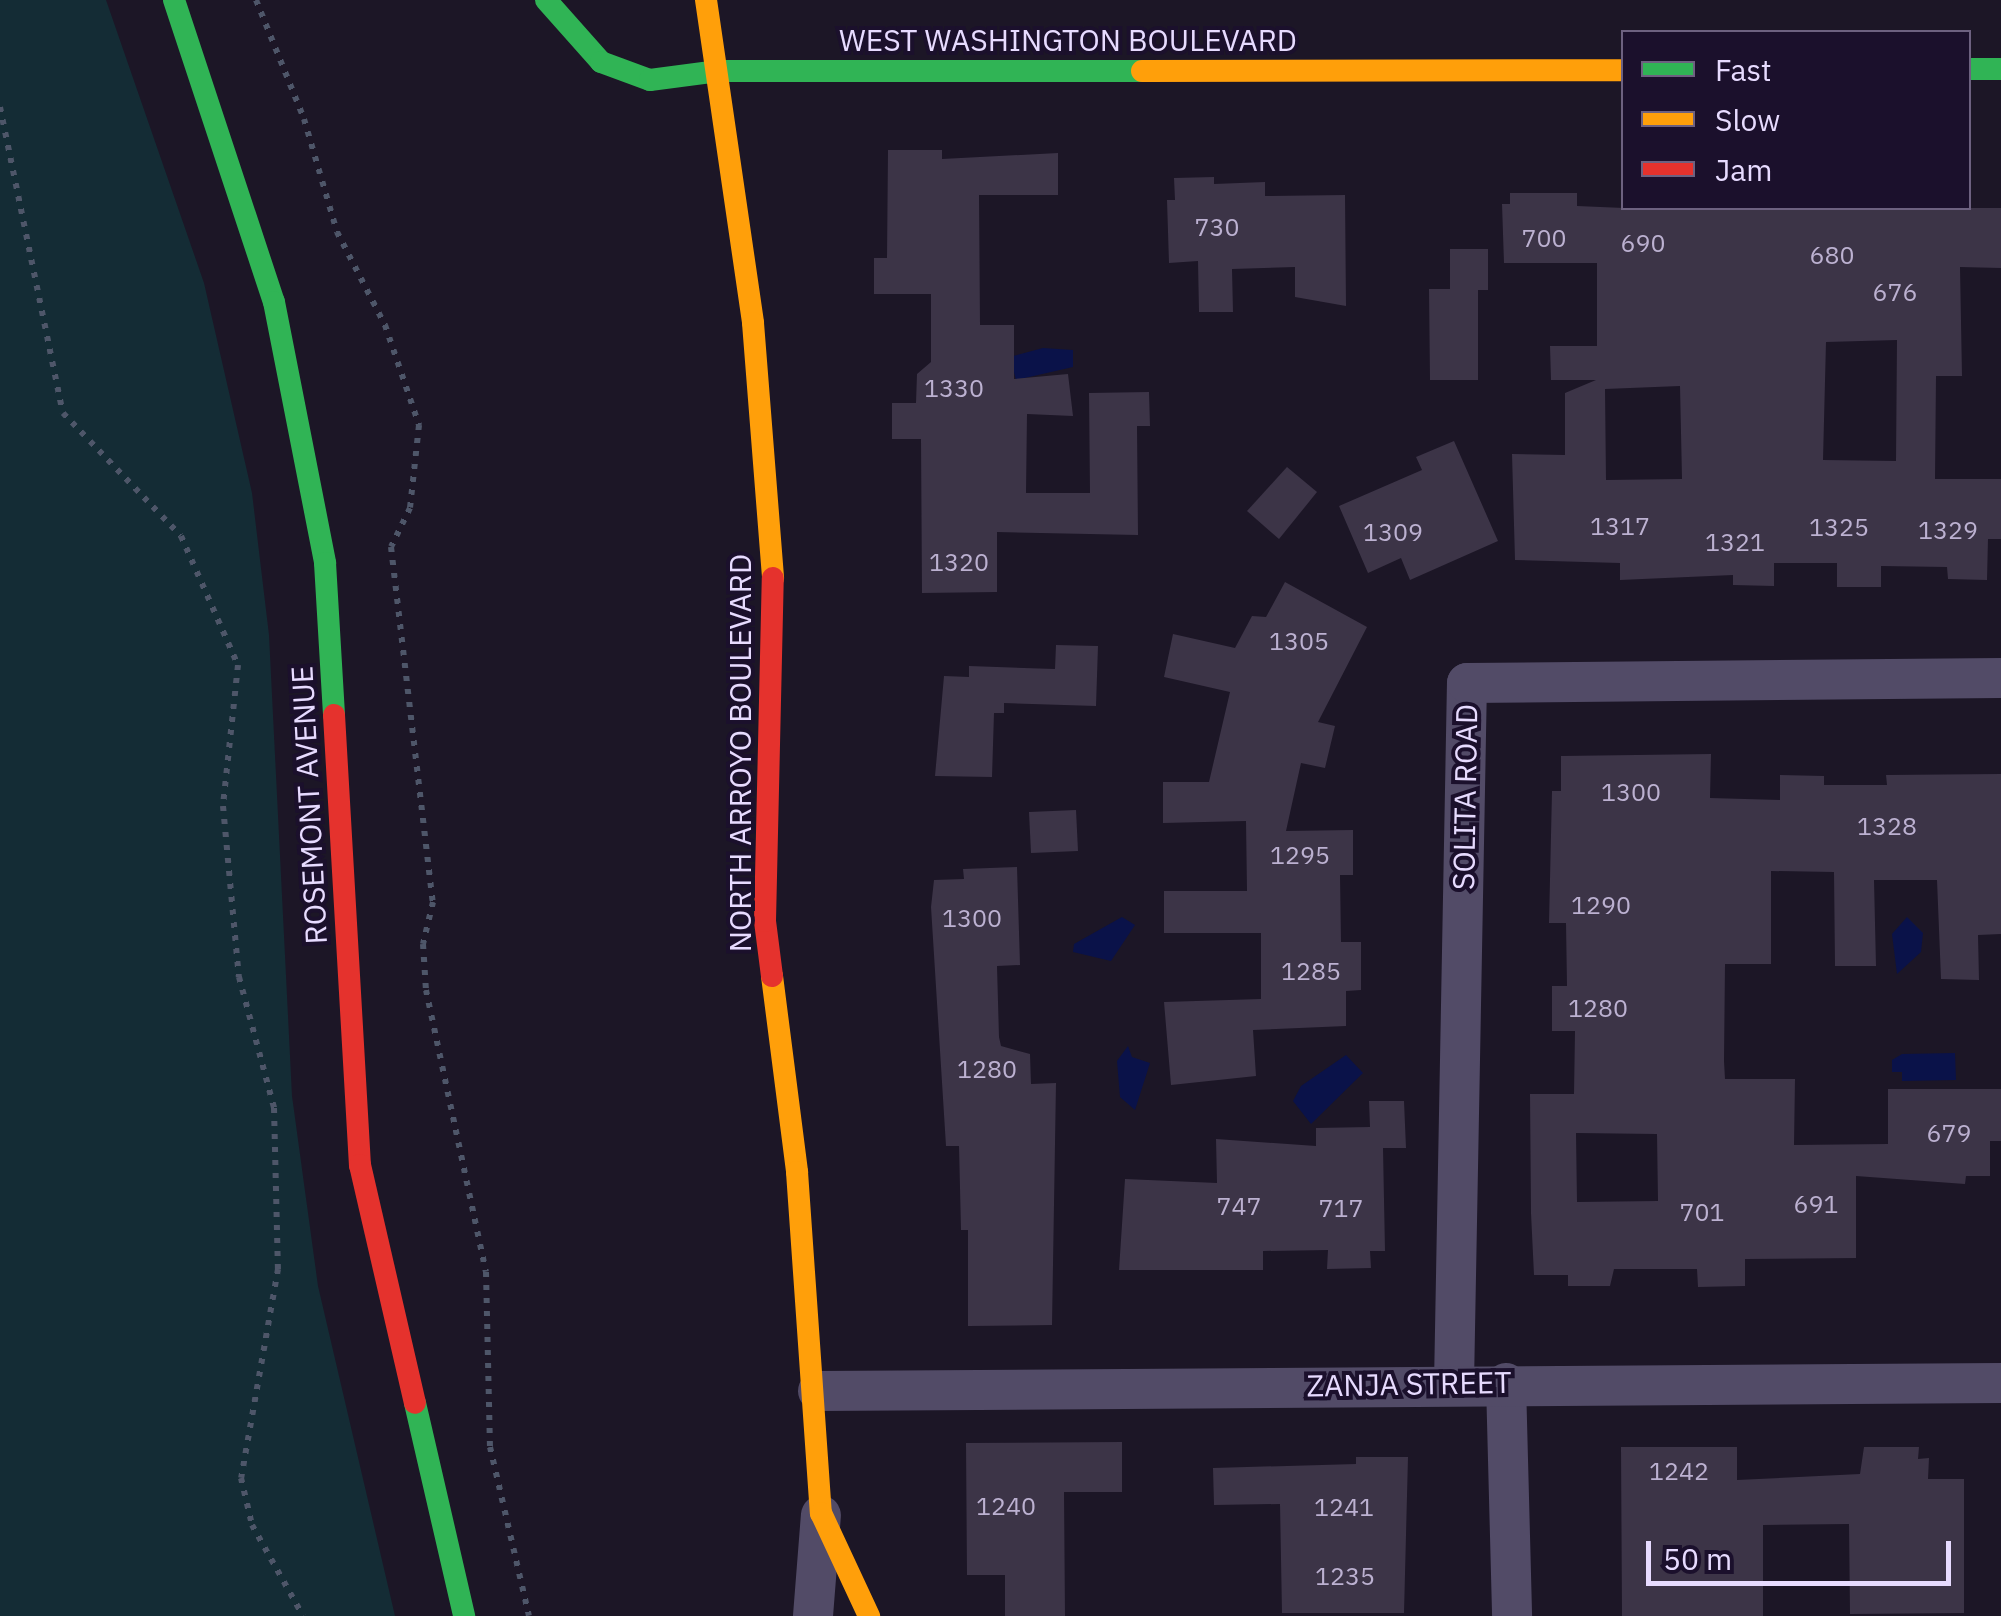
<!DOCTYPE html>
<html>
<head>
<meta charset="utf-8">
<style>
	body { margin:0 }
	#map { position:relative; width:2001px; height:1616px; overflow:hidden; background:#1c1626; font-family:"IBM Plex Sans",sans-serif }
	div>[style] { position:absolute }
	.green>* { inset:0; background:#142c35 }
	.water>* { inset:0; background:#0a1249 }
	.building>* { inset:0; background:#3c3447 }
	.path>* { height:6px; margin-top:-3px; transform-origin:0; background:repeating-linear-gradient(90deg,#4e5669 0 5px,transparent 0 13px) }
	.street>* { height:40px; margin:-20px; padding:0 20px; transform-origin:20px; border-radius:20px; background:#524b67 }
	.fast>* { height:22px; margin:-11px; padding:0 11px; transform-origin:11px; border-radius:11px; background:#30b455 }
	.slow>* { height:22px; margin:-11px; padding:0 11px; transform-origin:11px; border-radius:11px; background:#ff9f0a }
	.jam>* { height:22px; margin:-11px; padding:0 11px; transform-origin:11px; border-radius:11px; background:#e5322d }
	span { translate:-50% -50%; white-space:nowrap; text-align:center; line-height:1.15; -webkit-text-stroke:8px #1b102c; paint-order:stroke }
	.number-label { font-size:25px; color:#bcb1d1 }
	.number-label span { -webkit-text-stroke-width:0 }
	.street-label { font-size:30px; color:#e7dbff }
	.legend { position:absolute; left:1621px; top:30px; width:350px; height:180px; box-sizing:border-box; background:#1b102c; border:2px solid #6d6180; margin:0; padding:12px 18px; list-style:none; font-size:30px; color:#e7dbff }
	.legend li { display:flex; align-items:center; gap:20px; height:50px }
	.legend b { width:50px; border:2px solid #6d6180 }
	.scale { position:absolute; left:1646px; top:1541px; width:305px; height:45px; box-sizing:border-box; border:5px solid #e7dbff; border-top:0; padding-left:12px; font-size:30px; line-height:35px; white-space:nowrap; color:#e7dbff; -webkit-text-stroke:8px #1b102c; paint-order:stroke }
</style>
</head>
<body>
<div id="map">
	<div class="green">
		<div style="clip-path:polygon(0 0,106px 0,204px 283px,252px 493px,269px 635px,292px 1096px,318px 1286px,395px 1616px,0 1616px)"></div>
	</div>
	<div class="water">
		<div style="clip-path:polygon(1043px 348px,1073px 350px,1073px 367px,1016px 380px,1010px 357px)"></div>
		<div style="clip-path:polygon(1122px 917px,1135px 925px,1111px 961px,1073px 952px,1074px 944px)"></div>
		<div style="clip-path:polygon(1907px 917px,1923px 933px,1921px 952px,1897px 974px,1892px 934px)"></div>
		<div style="clip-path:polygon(1128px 1046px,1132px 1057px,1150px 1063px,1135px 1110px,1120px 1097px,1117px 1061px)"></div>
		<div style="clip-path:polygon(1955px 1053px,1956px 1080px,1902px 1081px,1902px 1072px,1892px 1072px,1892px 1060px,1902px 1054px)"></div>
		<div style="clip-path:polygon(1346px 1055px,1363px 1073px,1311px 1124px,1293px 1101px,1301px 1086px)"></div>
	</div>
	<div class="building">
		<div style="clip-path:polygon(888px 150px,942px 150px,942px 159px,1058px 153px,1058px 195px,979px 195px,980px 325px,1014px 325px,1014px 379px,1068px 374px,1073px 416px,1027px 414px,1026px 493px,1090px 493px,1089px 393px,1149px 392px,1150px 426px,1137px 426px,1138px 535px,997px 532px,997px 592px,922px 593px,921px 439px,892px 439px,892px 403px,916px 403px,917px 374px,931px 362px,931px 294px,874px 294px,874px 258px,887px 258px)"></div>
		<div style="clip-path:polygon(1214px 177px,1214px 184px,1265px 182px,1265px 196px,1345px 195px,1346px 306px,1295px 297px,1295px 267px,1232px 269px,1233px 312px,1199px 312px,1198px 261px,1169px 263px,1167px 200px,1175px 200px,1174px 178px)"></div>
		<div style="clip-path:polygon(evenodd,1510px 193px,1577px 193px,1577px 206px,1624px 208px,2001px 208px,2001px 268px,1960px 267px,1962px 376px,1936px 376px,1935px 479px,2001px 479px,2001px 539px,1988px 539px,1987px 580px,1948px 579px,1947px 567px,1881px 566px,1881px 587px,1837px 587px,1837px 563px,1774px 563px,1774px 586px,1733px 585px,1733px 575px,1620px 580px,1620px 563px,1515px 560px,1512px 454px,1565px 455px,1565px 393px,1596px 380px,1551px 380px,1550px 346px,1597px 346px,1597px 263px,1504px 263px,1502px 204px,1510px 204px,1510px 193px,1897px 340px,1896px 461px,1823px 460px,1826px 342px,1897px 340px,1510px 193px,1680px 386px,1682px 479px,1606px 480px,1605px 389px,1680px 386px)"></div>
		<div style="clip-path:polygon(1450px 249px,1488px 249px,1488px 290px,1478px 290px,1478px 380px,1430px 380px,1429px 289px,1450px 289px)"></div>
		<div style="clip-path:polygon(1454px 441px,1498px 541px,1410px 580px,1401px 558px,1368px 573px,1339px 506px,1422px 470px,1416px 457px)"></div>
		<div style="clip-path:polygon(1287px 467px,1317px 492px,1279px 539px,1247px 511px)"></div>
		<div style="clip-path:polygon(1285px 582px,1367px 627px,1318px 722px,1335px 726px,1325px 768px,1301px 763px,1286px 831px,1353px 830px,1353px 875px,1340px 875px,1341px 942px,1361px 942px,1361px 990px,1346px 991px,1346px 1026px,1253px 1030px,1256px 1076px,1171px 1085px,1164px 1002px,1261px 999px,1261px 933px,1164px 933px,1164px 891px,1247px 891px,1246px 821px,1163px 823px,1163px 782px,1209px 782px,1230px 692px,1164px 677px,1173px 634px,1235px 648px,1252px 616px,1266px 617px)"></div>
		<div style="clip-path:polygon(1056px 645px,1098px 646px,1096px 706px,1004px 703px,1004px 713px,994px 713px,992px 777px,935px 776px,944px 676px,969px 677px,969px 666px,1055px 669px)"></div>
		<div style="clip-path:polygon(evenodd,1711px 754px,1710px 798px,1780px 800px,1780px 775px,1824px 776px,1824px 785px,1887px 785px,1886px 775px,2001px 774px,2001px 934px,1978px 935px,1979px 980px,1941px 979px,1937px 880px,1874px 880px,1876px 966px,1835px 966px,1834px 872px,1771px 871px,1771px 964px,1725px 964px,1724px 1061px,1725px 1079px,1795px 1079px,1794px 1145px,1888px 1144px,1888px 1089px,2001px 1089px,2001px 1141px,1990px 1141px,1990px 1176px,1966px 1176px,1965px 1184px,1856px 1176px,1856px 1258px,1745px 1259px,1745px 1286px,1698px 1287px,1697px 1269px,1614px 1269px,1610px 1286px,1568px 1286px,1568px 1275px,1534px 1275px,1531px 1213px,1530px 1094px,1574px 1094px,1575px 1031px,1552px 1031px,1552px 986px,1567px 986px,1566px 923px,1549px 923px,1552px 791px,1561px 791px,1561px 756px,1711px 754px,1576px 1133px,1657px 1134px,1658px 1201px,1577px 1202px,1576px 1133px)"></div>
		<div style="clip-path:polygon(1076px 810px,1078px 851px,1031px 853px,1029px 812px)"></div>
		<div style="clip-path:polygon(1017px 867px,1020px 965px,997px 966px,999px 1037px,1001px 1046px,1030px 1054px,1031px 1084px,1056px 1083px,1052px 1325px,968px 1326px,968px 1230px,961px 1230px,959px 1146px,946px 1146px,931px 907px,934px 880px,964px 879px,963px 869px)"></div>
		<div style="clip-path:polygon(1369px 1101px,1404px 1101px,1406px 1148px,1383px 1148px,1385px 1251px,1370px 1251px,1371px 1268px,1327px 1269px,1328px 1250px,1263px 1251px,1263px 1270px,1119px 1270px,1125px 1179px,1217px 1183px,1216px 1139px,1316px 1146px,1316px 1128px,1370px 1127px)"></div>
		<div style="clip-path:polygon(1122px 1442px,1122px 1492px,1064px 1492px,1065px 1616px,1005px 1616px,1005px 1575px,967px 1575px,966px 1443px)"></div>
		<div style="clip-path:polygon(1621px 1447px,1737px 1447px,1737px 1480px,1860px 1474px,1864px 1447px,1919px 1447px,1918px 1459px,1929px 1458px,1928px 1479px,1964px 1479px,1964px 1613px,1850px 1614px,1849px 1524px,1763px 1525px,1763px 1616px,1622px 1616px)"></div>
		<div style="clip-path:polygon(1356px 1457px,1408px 1457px,1404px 1613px,1282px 1613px,1280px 1504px,1214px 1505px,1213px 1468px,1356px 1464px)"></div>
	</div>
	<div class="path">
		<div style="left:256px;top:0;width:128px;rotate:68deg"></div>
		<div style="left:304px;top:119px;width:118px;rotate:73.7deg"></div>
		<div style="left:337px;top:232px;width:105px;rotate:62.7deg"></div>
		<div style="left:385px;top:325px;width:106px;rotate:71.2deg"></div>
		<div style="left:419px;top:425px;width:83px;rotate:96.2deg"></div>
		<div style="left:410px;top:508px;width:43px;rotate:116deg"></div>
		<div style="left:391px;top:547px;width:357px;rotate:83.3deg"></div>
		<div style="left:433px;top:902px;width:43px;rotate:103.4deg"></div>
		<div style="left:423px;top:944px;width:46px;rotate:86.3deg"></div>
		<div style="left:426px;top:990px;width:288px;rotate:78deg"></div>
		<div style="left:486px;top:1272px;width:175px;rotate:88.7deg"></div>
		<div style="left:490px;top:1447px;width:173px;rotate:77deg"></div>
		<div style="left:0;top:107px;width:312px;rotate:78.4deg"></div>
		<div style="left:63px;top:413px;width:170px;rotate:46.2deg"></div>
		<div style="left:181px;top:536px;width:141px;rotate:66.2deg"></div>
		<div style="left:238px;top:665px;width:142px;rotate:96.1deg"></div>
		<div style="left:223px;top:806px;width:172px;rotate:84.7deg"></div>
		<div style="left:239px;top:977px;width:136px;rotate:75deg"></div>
		<div style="left:274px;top:1108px;width:161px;rotate:88.6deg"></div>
		<div style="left:278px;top:1269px;width:212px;rotate:100deg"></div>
		<div style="left:241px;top:1478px;width:48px;rotate:76.8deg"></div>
		<div style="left:252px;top:1525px;width:104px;rotate:60.7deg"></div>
	</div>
	<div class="street">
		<div style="left:1506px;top:1383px;width:233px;rotate:88.5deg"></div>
		<div style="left:1454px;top:1384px;width:701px;rotate:-88.94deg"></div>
		<div style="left:1467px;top:683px;width:534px;rotate:-0.54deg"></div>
		<div style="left:818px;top:1391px;width:1183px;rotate:-0.39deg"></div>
		<div style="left:813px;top:1616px;width:101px;rotate:-85.5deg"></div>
	</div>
	<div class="fast">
		<div style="left:174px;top:0;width:318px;rotate:71.7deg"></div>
		<div style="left:274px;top:302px;width:266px;rotate:78.9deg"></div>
		<div style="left:325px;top:563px;width:152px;rotate:86.6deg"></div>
		<div style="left:546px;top:0;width:83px;rotate:48.4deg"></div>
		<div style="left:601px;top:62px;width:52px;rotate:20.2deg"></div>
		<div style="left:650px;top:80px;width:69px;rotate:-7.5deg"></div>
		<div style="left:718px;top:71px;width:424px"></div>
		<div style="left:1968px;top:69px;width:33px"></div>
		<div style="left:415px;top:1403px;width:219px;rotate:77deg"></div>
	</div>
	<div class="slow">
		<div style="left:706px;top:0;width:326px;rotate:81.7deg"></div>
		<div style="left:753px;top:323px;width:256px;rotate:85.5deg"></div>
		<div style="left:1142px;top:71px;width:482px;rotate:-0.1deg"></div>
		<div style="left:772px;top:976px;width:198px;rotate:82.7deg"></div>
		<div style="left:797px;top:1172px;width:342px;rotate:86deg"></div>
		<div style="left:821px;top:1513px;width:114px;rotate:65deg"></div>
	</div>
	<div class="jam">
		<div style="left:334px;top:715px;width:451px;rotate:86.7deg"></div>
		<div style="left:360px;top:1165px;width:244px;rotate:77deg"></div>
		<div style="left:772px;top:976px;width:55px;rotate:-97.3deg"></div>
		<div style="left:765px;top:921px;width:343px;rotate:-88.7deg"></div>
	</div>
	<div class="number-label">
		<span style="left:1217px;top:227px">730</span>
		<span style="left:1544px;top:238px">700</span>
		<span style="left:1643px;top:243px">690</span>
		<span style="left:1832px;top:255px">680</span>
		<span style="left:1895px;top:292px">676</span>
		<span style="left:954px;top:388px">1330</span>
		<span style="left:1620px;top:526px">1317</span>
		<span style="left:1839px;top:527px">1325</span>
		<span style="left:1948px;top:530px">1329</span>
		<span style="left:1393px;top:532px">1309</span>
		<span style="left:1735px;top:542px">1321</span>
		<span style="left:959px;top:562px">1320</span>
		<span style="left:1299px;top:641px">1305</span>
		<span style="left:1631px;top:792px">1300</span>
		<span style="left:1887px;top:826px">1328</span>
		<span style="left:1300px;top:855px">1295</span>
		<span style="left:1601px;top:905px">1290</span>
		<span style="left:972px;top:918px">1300</span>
		<span style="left:1311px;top:971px">1285</span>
		<span style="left:1598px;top:1008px">1280</span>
		<span style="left:987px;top:1069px">1280</span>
		<span style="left:1949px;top:1133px">679</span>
		<span style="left:1816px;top:1204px">691</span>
		<span style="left:1239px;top:1206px">747</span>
		<span style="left:1341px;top:1208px">717</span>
		<span style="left:1702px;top:1212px">701</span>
		<span style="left:1679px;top:1471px">1242</span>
		<span style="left:1006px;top:1506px">1240</span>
		<span style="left:1344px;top:1507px">1241</span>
		<span style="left:1345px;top:1576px">1235</span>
	</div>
	<div class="street-label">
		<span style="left:1068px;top:40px">WEST WASHINGTON BOULEVARD</span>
		<span style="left:740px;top:753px;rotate:-90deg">NORTH ARROYO BOULEVARD</span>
		<span style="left:1465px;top:797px;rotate:-89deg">SOLITA ROAD</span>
		<span style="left:309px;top:805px;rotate:-93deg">ROSEMONT AVENUE</span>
		<span style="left:1409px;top:1384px;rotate:-1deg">ZANJA STREET</span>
	</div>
	<ul class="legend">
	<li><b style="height:12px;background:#30b455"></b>Fast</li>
	<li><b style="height:12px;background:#ff9f0a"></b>Slow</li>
	<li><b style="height:12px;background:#e5322d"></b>Jam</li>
	</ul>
	<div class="scale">50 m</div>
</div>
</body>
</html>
